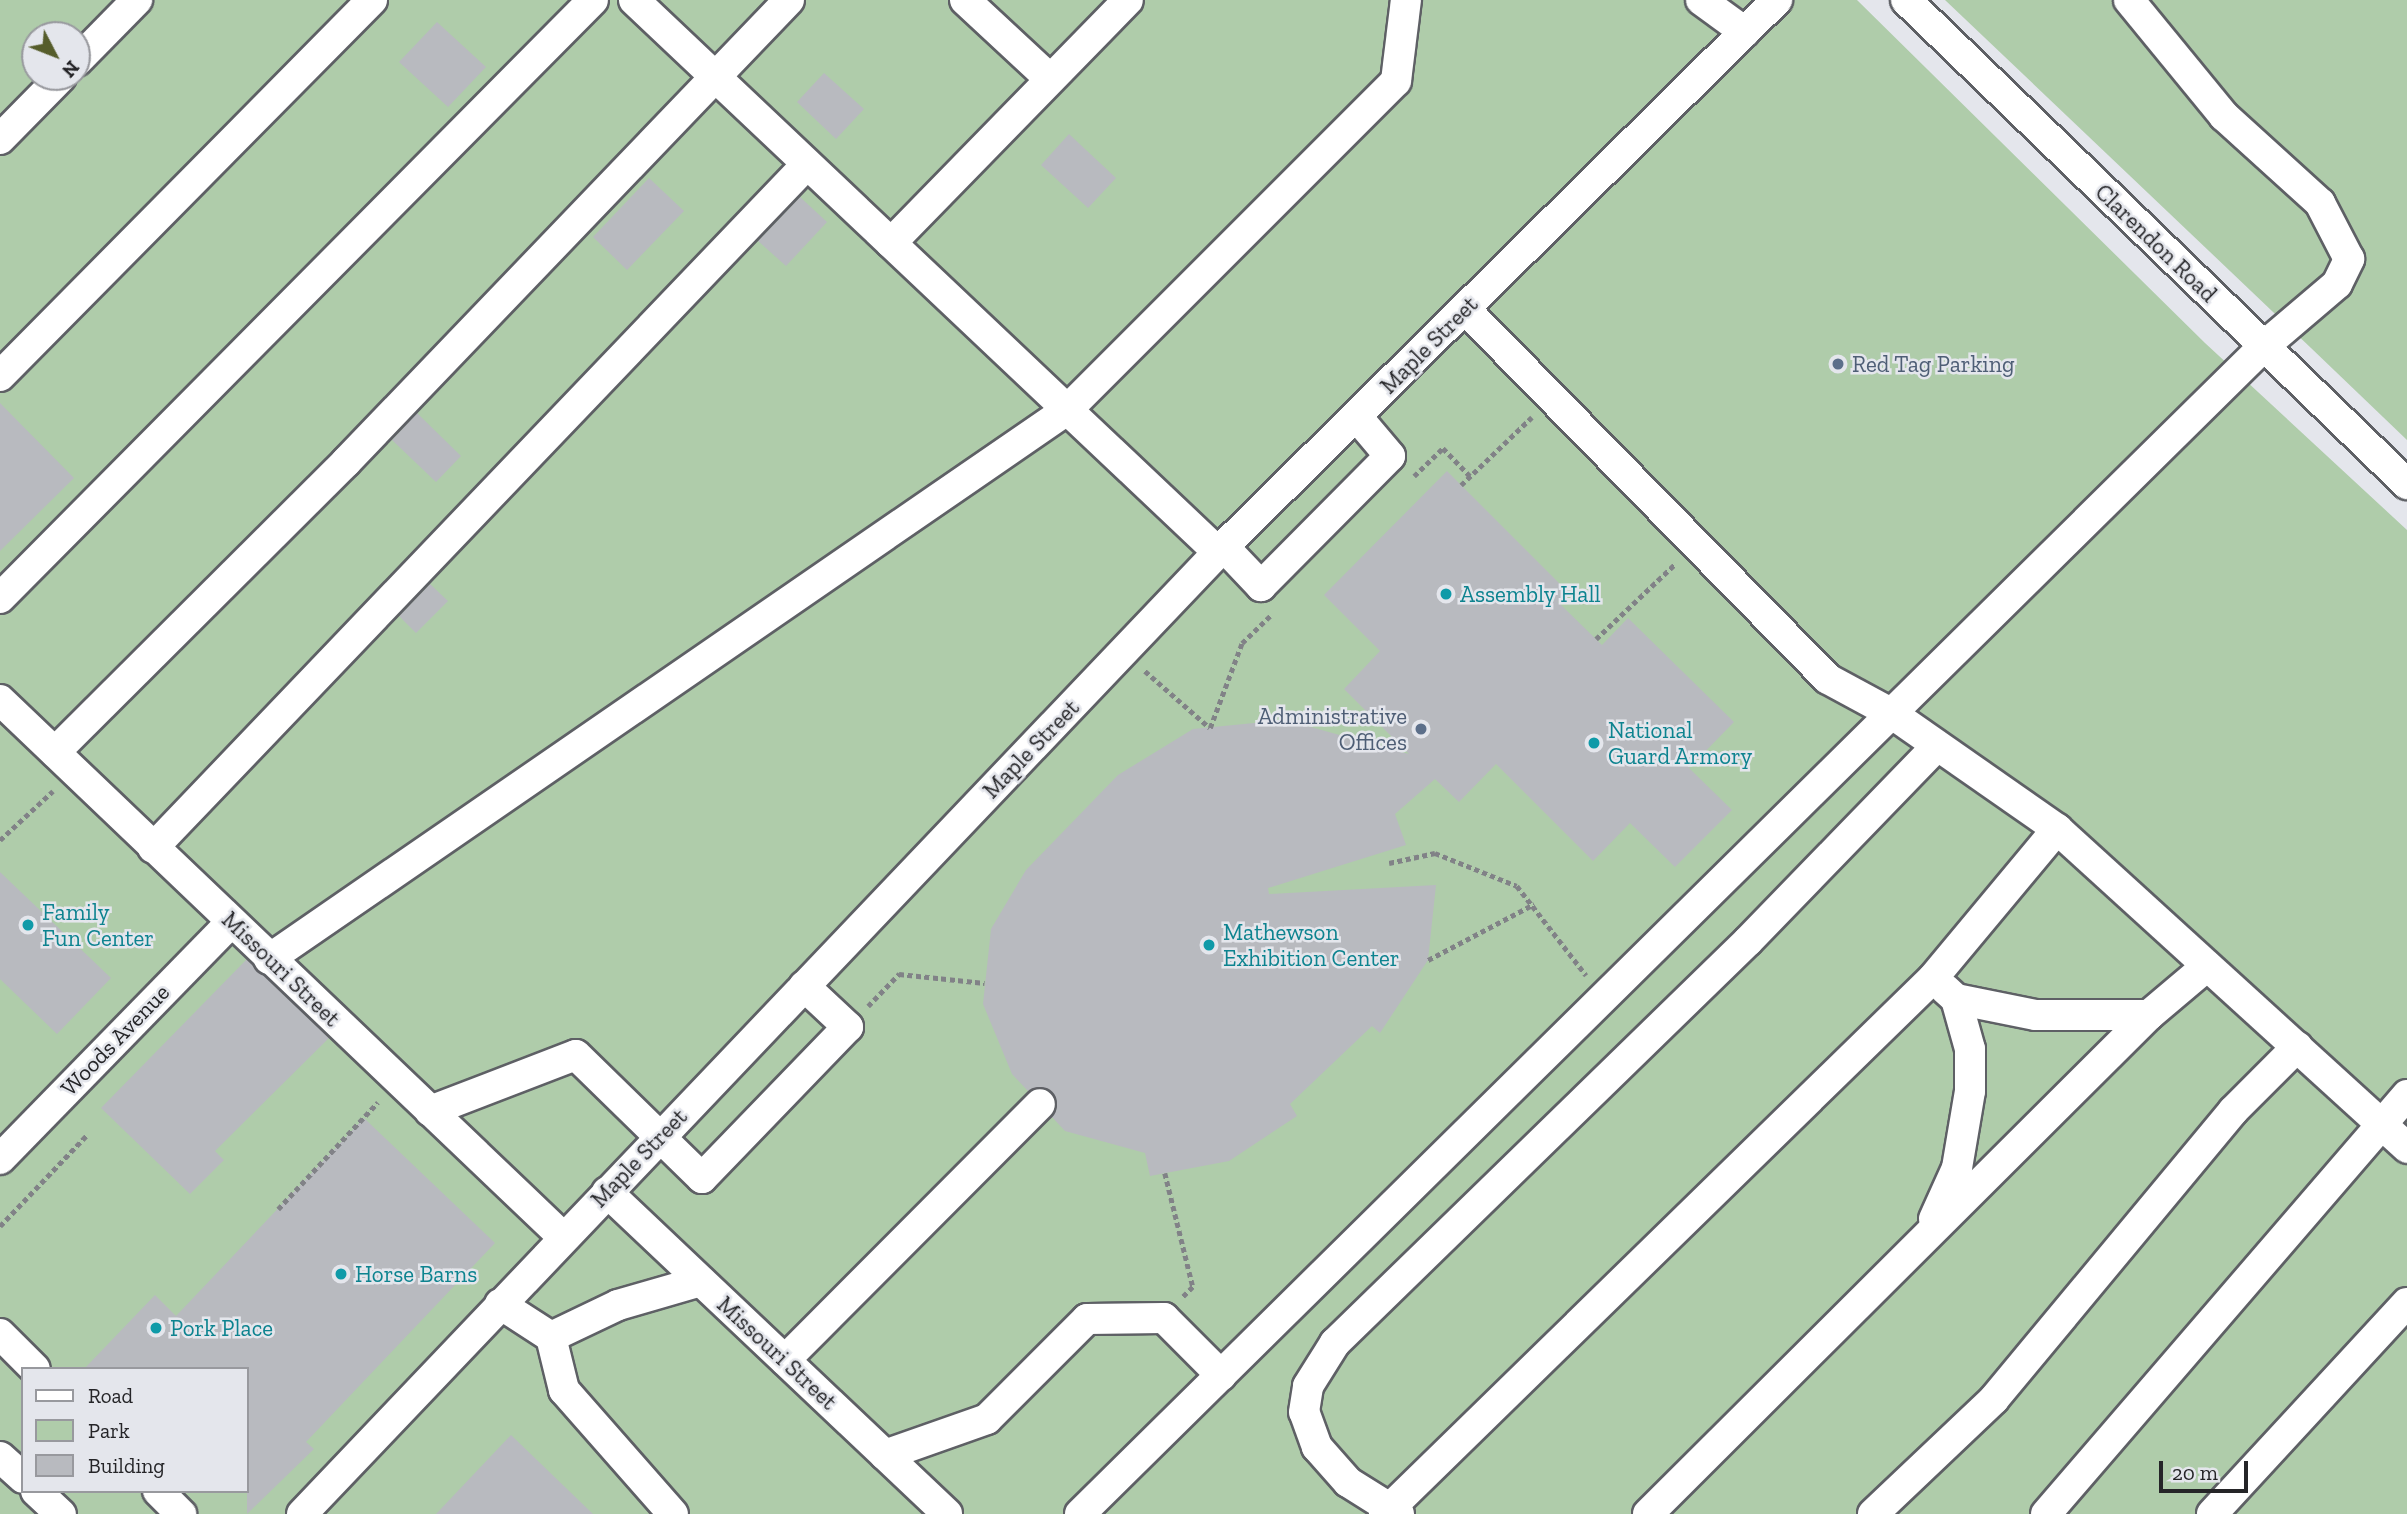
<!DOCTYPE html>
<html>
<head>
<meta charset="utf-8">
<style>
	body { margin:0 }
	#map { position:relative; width:2407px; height:1514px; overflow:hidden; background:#e4e6ec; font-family:"Zilla Slab",serif }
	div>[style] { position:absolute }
	.green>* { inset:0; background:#afccaa }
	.building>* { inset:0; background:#b8babf }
	.path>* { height:4.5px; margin-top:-2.25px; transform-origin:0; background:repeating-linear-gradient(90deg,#818287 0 5px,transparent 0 8.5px) }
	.roads { filter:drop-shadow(2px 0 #5e6065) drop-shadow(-2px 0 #5e6065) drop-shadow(0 2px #5e6065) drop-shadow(0 -2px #5e6065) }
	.minor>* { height:30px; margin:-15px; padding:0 15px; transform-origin:15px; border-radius:15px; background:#fff }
	.dots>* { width:19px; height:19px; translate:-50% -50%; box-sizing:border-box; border:4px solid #e4e6ec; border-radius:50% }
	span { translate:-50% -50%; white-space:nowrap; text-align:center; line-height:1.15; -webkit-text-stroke:5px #e4e6ec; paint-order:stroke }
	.street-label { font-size:23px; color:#252528 }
	.service-label { font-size:23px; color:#4e5e75 }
	.left { translate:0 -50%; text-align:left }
	.right { translate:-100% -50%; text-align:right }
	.culture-label { font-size:23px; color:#0d838f }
	.legend { position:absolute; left:21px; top:1367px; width:228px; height:126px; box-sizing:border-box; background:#e4e6ec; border:2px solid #98999e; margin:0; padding:9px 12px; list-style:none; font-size:21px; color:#252528 }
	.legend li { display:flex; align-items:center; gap:14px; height:35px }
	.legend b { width:35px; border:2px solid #98999e }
	.north { position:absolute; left:21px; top:21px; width:70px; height:70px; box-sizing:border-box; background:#e4e6ec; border:2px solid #98999e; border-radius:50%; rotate:132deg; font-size:19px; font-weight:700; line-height:28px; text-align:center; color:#252528 }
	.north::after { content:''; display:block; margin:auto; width:24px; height:32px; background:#565d2b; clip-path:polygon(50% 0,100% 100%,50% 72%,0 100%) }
	.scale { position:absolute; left:2159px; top:1461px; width:89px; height:32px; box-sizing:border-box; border:4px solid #252528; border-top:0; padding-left:9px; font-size:21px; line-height:24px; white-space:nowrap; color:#252528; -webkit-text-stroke:5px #e4e6ec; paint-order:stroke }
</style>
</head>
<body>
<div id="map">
	<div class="green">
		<div style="clip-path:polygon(evenodd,0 0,1857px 0,2205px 343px,2407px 530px,2407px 1514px,0 1514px,0 0,35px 35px,77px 35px,77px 77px,35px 77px,35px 35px,0 0,23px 1369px,247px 1369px,247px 1491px,23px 1491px,23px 1369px)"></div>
		<div style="clip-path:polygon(1945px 0,2407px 0,2407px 440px,2311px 348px)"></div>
	</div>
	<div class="building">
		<div style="clip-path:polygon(437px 22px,486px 67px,448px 107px,399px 62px)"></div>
		<div style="clip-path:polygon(824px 73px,864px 109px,836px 139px,797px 102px)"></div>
		<div style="clip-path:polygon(1069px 134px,1116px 178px,1088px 208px,1041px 165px)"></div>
		<div style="clip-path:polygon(649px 178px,684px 211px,627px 270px,593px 237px)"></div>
		<div style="clip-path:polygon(800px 197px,827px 222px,786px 266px,758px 241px)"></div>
		<div style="clip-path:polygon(0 403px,74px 478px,0 551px)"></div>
		<div style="clip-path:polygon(417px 413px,461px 456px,436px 482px,392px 440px)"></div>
		<div style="clip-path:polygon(1447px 471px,1568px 592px,1558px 602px,1602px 645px,1628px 618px,1734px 722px,1689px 768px,1732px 810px,1675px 867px,1630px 823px,1593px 861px,1496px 764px,1459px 802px,1435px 779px,1395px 814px,1406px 845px,1268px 888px,1269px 894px,1436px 885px,1428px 960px,1380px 1033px,1372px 1026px,1290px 1104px,1297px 1116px,1229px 1161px,1150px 1176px,1145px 1153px,1065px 1131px,1052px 1117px,1053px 1092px,1028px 1091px,1012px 1074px,983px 1004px,991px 929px,1026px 870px,1118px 775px,1193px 729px,1285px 720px,1409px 754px,1344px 689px,1380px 651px,1324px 595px)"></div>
		<div style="clip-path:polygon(430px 584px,448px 601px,416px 633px,399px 616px)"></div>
		<div style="clip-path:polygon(0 872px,111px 978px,57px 1034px,0 979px)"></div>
		<div style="clip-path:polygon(247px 959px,329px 1038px,215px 1151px,224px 1160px,190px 1194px,101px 1108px)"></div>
		<div style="clip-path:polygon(364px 1118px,495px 1243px,306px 1442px,314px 1449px,247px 1514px,247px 1369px,84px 1369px,155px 1295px,176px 1316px)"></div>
		<div style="clip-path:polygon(511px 1435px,593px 1514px,436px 1514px)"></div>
	</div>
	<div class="path">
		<div style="left:1414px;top:476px;width:40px;rotate:-44deg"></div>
		<div style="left:1443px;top:448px;width:39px;rotate:46deg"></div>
		<div style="left:1461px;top:485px;width:98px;rotate:-43.8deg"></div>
		<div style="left:1596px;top:639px;width:109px;rotate:-43.5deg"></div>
		<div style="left:1145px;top:671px;width:86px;rotate:41.2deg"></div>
		<div style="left:1210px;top:728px;width:91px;rotate:-69.4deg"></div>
		<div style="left:1242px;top:643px;width:42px;rotate:-44deg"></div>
		<div style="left:0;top:840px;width:72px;rotate:-42.8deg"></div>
		<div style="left:1389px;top:863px;width:47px;rotate:-12.3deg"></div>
		<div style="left:1435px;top:853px;width:88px;rotate:21.9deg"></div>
		<div style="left:1517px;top:886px;width:113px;rotate:52.2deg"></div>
		<div style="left:1428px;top:960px;width:120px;rotate:-27.8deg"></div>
		<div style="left:868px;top:1006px;width:45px;rotate:-45.9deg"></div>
		<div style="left:899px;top:974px;width:86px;rotate:6deg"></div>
		<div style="left:1165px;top:1173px;width:117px;rotate:76.2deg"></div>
		<div style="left:1193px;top:1287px;width:14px;rotate:135deg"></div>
		<div style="left:278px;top:1209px;width:146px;rotate:-46.9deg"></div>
		<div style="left:0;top:1226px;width:126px;rotate:-46.3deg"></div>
	</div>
	<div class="roads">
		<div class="minor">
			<div style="left:634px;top:0;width:804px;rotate:43.39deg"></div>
			<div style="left:965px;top:0;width:115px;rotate:42.9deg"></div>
			<div style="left:1701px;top:0;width:54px;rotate:36deg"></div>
			<div style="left:1906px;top:0;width:697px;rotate:44.01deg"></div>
			<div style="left:77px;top:61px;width:86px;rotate:-45.5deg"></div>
			<div style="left:0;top:139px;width:87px;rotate:-45.5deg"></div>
			<div style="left:891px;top:243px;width:339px;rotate:-45.7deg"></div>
			<div style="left:1465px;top:309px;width:518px;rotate:45.55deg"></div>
			<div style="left:1828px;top:679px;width:72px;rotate:28.4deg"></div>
			<div style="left:1891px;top:713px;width:203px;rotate:34.9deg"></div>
			<div style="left:2057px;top:829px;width:474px;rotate:42.3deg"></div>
			<div style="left:0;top:376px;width:529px;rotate:-45.31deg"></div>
			<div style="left:1224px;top:547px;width:54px;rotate:46.5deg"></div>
			<div style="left:1261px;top:586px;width:183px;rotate:-45.2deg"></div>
			<div style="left:1390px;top:456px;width:51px;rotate:-130.2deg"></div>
			<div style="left:0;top:598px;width:842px;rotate:-45.24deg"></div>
			<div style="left:0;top:700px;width:778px;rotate:43.65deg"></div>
			<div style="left:55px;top:752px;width:411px;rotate:-44.9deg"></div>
			<div style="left:346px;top:462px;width:640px;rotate:-46.2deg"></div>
			<div style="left:153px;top:848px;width:946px;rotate:-46.28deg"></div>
			<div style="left:269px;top:959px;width:969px;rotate:-34.53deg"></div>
			<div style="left:1067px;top:410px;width:465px;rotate:-45deg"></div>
			<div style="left:1396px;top:81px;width:82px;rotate:-83deg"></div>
			<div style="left:1945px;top:989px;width:15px;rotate:42deg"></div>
			<div style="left:1956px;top:999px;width:81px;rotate:11.4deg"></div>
			<div style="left:2035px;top:1015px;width:114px"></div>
			<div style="left:430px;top:1111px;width:156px;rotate:-21deg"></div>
			<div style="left:576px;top:1055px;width:176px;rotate:44.3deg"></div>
			<div style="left:702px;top:1178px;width:210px;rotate:-46deg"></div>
			<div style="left:848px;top:1027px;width:60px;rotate:-137deg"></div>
			<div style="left:0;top:1159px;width:331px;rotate:-45.7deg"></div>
			<div style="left:607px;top:1192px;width:468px;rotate:43.4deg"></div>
			<div style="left:1934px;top:1219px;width:56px;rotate:-65.7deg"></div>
			<div style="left:1957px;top:1168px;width:78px;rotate:-80.4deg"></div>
			<div style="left:1970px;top:1091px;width:42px;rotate:-90deg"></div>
			<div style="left:1970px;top:1049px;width:52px;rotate:-105.6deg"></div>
			<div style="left:500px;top:1304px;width:61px;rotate:32.9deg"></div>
			<div style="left:551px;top:1337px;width:74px;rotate:-25.5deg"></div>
			<div style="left:618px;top:1305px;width:86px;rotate:-16.1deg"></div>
			<div style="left:0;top:1334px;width:49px;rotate:45deg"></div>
			<div style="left:551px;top:1337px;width:55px;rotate:76.2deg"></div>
			<div style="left:564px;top:1390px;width:165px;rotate:48.7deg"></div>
			<div style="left:785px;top:1360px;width:361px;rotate:-45.1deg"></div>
			<div style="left:885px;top:1455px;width:108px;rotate:-19.4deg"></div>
			<div style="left:987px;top:1419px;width:141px;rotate:-45deg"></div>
			<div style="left:1087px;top:1319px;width:77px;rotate:-0.7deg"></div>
			<div style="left:1164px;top:1318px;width:81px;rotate:45deg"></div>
			<div style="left:0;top:1457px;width:31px;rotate:42deg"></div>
			<div style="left:36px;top:1491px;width:34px;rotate:43deg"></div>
			<div style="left:158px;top:1491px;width:33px;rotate:45deg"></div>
			<div style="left:302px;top:1514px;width:1328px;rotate:-46.4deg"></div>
			<div style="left:1218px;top:552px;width:786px;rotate:-44.64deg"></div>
			<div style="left:1080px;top:1514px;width:1662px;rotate:-44.61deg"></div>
			<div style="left:2263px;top:347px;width:97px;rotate:-40.4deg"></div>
			<div style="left:2337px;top:284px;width:28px;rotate:-64deg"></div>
			<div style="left:2349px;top:259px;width:63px;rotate:-117.4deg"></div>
			<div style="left:2320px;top:203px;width:130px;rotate:-137.8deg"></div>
			<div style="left:2224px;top:116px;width:150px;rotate:-129.3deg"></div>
			<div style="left:1384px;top:1514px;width:767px;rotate:-44.31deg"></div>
			<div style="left:1933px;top:978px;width:194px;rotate:-50.2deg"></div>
			<div style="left:1399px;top:1514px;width:60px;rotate:-147.9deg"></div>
			<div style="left:1348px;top:1482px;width:47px;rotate:-131.5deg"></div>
			<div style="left:1317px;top:1447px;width:37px;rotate:-110deg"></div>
			<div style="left:1304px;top:1412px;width:26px;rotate:-81deg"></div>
			<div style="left:1308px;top:1386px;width:51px;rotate:-57.9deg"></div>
			<div style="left:1335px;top:1343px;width:576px;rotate:-44.23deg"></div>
			<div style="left:1748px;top:941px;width:272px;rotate:-45.9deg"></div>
			<div style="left:1648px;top:1514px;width:707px;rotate:-44.89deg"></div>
			<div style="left:2149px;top:1015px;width:76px;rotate:-40.2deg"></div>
			<div style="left:1873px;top:1514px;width:167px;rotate:-43.5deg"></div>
			<div style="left:1994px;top:1399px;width:374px;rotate:-50.3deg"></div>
			<div style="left:2233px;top:1111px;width:91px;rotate:-45deg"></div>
			<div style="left:2046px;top:1514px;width:553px;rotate:-49.25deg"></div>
			<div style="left:2212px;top:1514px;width:287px;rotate:-47.3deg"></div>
		</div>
	</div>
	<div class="dots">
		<div style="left:1838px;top:364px;background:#5c6f8a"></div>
		<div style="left:1446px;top:594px;background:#0f9aa8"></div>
		<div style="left:1421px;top:729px;background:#5c6f8a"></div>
		<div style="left:1594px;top:743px;background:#0f9aa8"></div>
		<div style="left:28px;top:925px;background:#0f9aa8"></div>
		<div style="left:1209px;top:945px;background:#0f9aa8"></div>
		<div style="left:341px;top:1274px;background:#0f9aa8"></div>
		<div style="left:156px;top:1328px;background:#0f9aa8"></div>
	</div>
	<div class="street-label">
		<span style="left:2156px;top:243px;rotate:44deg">Clarendon Road</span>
		<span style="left:1429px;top:345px;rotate:-45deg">Maple Street</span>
		<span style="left:1031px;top:749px;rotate:-46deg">Maple Street</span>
		<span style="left:281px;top:969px;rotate:44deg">Missouri Street</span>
		<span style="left:115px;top:1040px;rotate:-46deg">Woods Avenue</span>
		<span style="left:639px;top:1158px;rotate:-46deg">Maple Street</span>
		<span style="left:777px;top:1353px;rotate:43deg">Missouri Street</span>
	</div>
	<div class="service-label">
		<span class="left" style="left:1852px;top:364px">Red Tag Parking</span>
		<span class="right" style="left:1407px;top:729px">Administrative<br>Offices</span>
	</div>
	<div class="culture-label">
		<span class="left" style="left:1460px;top:594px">Assembly Hall</span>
		<span class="left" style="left:1608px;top:743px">National<br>Guard Armory</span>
		<span class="left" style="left:42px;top:925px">Family<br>Fun Center</span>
		<span class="left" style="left:1223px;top:945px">Mathewson<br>Exhibition Center</span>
		<span class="left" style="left:355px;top:1274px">Horse Barns</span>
		<span class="left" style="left:170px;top:1328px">Pork Place</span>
	</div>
	<ul class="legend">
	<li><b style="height:9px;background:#fff"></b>Road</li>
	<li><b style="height:19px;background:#afccaa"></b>Park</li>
	<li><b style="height:19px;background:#b8babf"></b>Building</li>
	</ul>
	<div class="north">N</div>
	<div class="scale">20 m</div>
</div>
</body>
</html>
